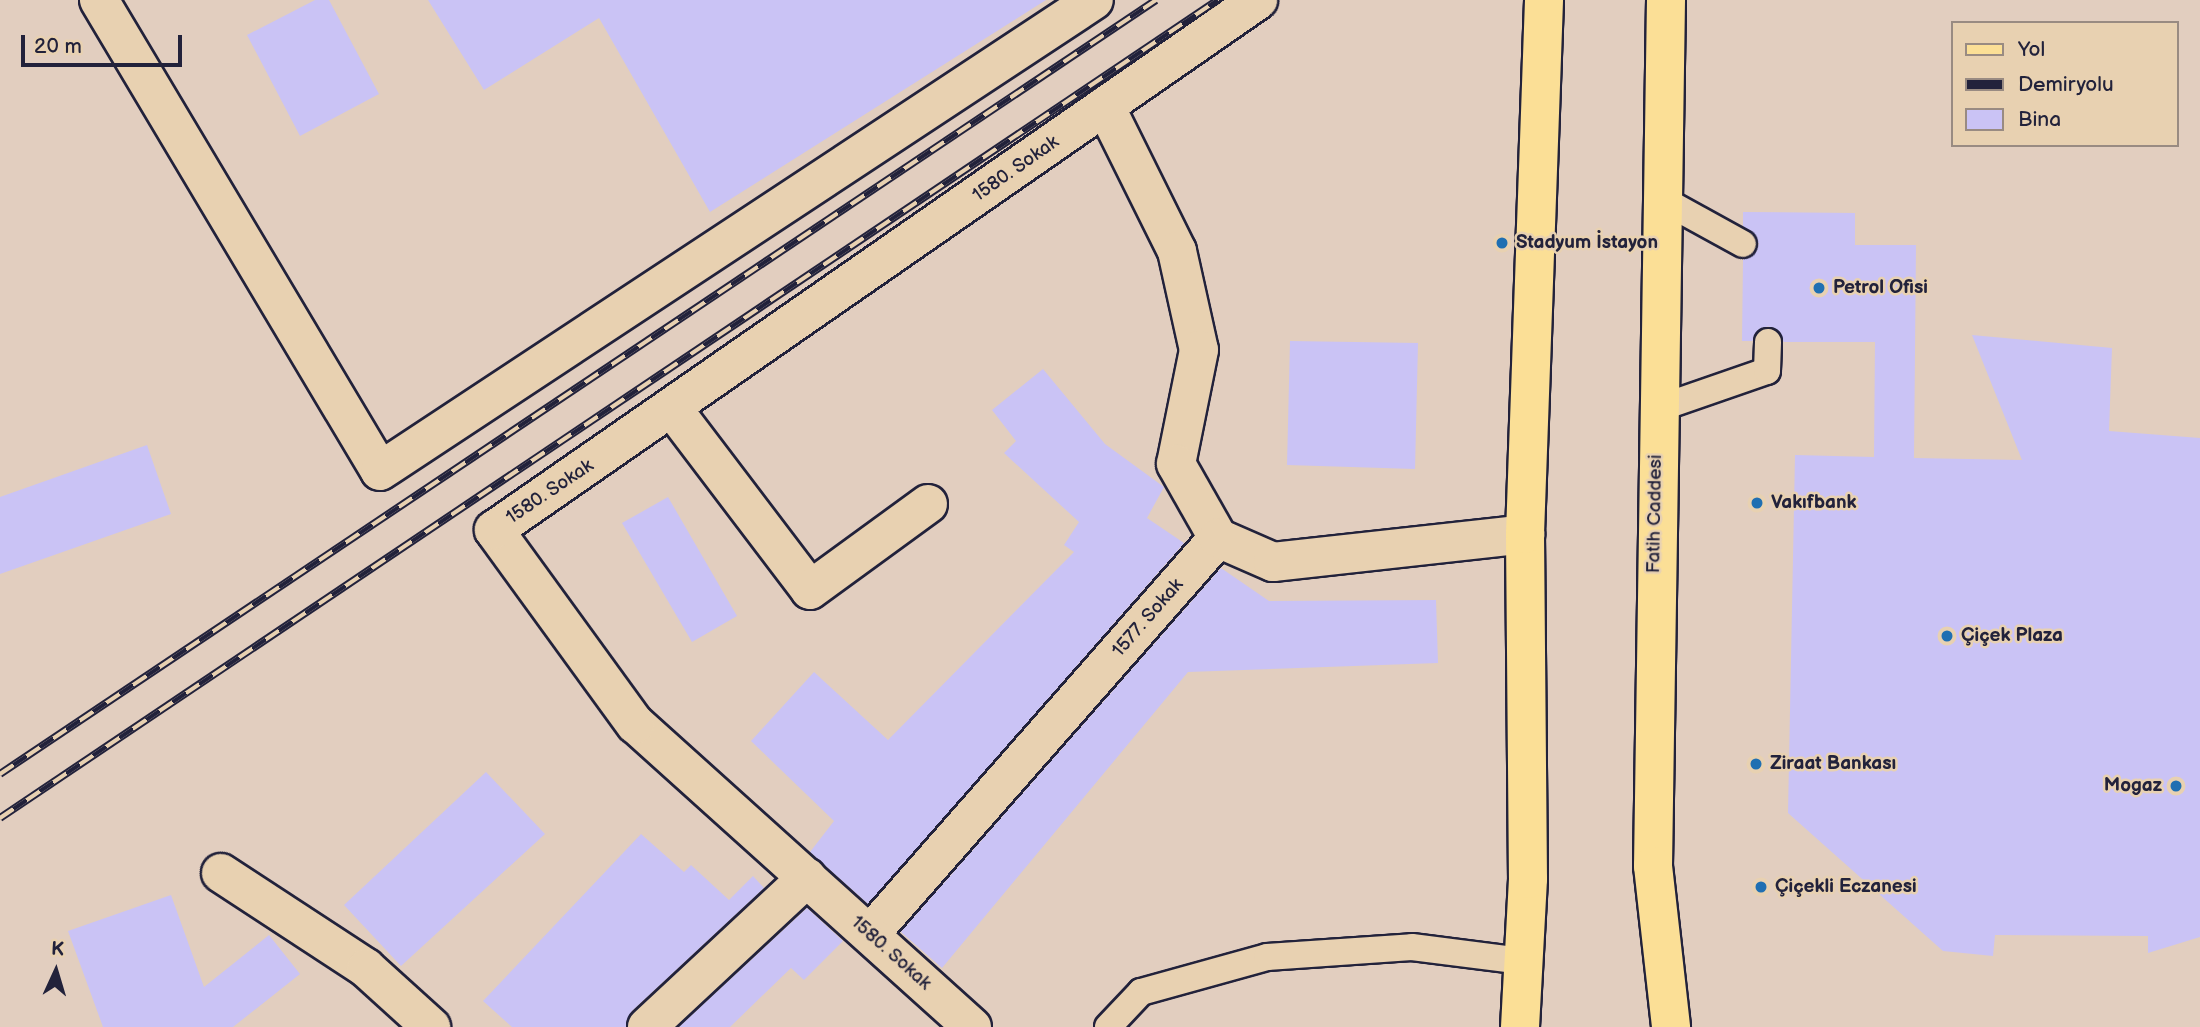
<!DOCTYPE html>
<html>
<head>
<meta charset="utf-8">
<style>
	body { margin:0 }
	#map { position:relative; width:2200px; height:1027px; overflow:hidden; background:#e2cebf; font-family:"Balsamiq Sans",sans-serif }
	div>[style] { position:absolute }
	.building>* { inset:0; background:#cac3f5 }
	.roads { filter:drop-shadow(2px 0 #22223b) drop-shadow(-2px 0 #22223b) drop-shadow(0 2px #22223b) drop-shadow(0 -2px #22223b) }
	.service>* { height:26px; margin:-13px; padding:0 13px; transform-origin:13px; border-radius:13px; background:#e8d1b1 }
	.minor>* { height:38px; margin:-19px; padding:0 19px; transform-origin:19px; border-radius:19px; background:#e8d1b1 }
	.primary>* { height:38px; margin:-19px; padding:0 19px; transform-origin:19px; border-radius:19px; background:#fbdf96 }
	.rail>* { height:8px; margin-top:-4px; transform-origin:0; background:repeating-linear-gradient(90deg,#e8d1b1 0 16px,#22223b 0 32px); box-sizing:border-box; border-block:2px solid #22223b }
	.dots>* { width:19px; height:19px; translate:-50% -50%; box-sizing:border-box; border:4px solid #e8d1b1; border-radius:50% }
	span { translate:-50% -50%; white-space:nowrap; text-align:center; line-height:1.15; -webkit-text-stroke:5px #e8d1b1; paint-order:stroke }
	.street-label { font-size:19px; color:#22223b }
	.poi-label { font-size:19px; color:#22223b; font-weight:700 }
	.left { translate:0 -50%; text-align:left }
	.right { translate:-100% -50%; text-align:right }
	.legend { position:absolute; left:1951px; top:21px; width:228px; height:126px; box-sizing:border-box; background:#e8d1b1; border:2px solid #998b82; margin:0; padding:9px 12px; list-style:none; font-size:21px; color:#22223b }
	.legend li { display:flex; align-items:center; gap:14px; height:35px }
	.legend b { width:35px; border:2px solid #998b82 }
	.north { position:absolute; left:21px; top:936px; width:70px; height:70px; -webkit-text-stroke:5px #e8d1b1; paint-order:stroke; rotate:4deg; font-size:19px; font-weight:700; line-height:28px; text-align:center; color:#22223b }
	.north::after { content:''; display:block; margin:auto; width:24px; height:32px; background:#22223b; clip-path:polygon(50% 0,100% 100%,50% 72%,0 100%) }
	.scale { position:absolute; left:21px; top:35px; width:161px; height:32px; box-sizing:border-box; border:4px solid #22223b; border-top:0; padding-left:9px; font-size:21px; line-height:24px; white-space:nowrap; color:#22223b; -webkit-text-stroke:5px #e8d1b1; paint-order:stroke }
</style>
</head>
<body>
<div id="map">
	<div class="building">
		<div style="clip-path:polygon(315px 0,329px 0,379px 94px,300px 136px,247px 35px)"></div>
		<div style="clip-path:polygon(428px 0,1046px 0,710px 212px,599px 18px,484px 90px)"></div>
		<div style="clip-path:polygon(1743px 212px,1855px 213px,1855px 245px,1916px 245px,1914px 458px,2022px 460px,1972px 335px,2112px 348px,2109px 431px,2200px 438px,2200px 937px,2148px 953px,2148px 936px,1995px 935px,1993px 956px,1943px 951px,1788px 813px,1795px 455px,1874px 457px,1875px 342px,1784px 342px,1768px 326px,1752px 341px,1742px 341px,1743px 260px,1759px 244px,1743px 226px)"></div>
		<div style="clip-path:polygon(1290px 341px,1418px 343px,1415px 469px,1287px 465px)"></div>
		<div style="clip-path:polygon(1043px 369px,1105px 444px,1164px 487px,1147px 518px,1184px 543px,868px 904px,810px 852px,834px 821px,751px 741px,814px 672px,888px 740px,1074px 552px,1064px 545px,1079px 522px,1004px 453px,1016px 441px,992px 410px)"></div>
		<div style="clip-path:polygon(147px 445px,171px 514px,0 574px,0 497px)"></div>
		<div style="clip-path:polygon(668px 497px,737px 616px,692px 642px,622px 523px)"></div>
		<div style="clip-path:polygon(1221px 568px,1269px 601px,1436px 600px,1438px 663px,1188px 672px,942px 968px,901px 932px)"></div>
		<div style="clip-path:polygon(486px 772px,545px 834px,401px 966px,344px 905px)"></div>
		<div style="clip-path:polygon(641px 834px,684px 872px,691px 865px,729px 900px,753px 876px,764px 888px,632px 1011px,626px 1027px,512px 1027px,483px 1001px)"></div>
		<div style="clip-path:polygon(171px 895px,204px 987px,269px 935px,300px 974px,233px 1027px,103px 1027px,68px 931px)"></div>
		<div style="clip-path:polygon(807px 908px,843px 941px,804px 980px,791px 968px,730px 1027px,679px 1027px)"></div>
	</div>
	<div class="roads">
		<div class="service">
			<div style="left:1663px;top:200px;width:91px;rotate:28.8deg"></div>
			<div style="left:1657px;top:409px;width:116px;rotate:-19.1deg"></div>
			<div style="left:1767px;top:371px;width:29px;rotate:-88deg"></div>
			<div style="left:1108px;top:1027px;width:48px;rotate:-46.7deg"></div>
			<div style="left:1141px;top:992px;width:131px;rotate:-15.5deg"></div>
			<div style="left:1267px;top:957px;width:145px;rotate:-3.9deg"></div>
			<div style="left:1412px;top:947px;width:112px;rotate:7.2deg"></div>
		</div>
		<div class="minor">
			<div style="left:99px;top:0;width:548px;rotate:59.18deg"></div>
			<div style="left:380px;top:471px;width:855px;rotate:-33.41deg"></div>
			<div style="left:1105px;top:106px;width:162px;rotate:63.6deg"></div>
			<div style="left:1177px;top:251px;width:101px;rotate:77.5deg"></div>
			<div style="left:1199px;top:350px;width:116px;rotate:101.4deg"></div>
			<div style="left:1176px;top:464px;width:85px;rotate:60.4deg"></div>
			<div style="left:672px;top:408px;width:228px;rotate:52.8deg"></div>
			<div style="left:810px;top:590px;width:146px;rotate:-36.1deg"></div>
			<div style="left:221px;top:873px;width:173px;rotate:33.2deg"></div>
			<div style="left:366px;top:968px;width:88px;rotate:42.2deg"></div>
			<div style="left:870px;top:934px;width:527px;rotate:-48.69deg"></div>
			<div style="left:1218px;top:538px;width:60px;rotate:23.6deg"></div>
			<div style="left:1273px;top:562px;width:254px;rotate:-6.3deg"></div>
			<div style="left:647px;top:1027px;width:219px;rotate:-43deg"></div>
			<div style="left:972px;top:1027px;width:453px;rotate:-138deg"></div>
			<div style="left:635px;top:724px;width:240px;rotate:-126deg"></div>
			<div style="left:494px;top:530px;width:930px;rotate:-34.75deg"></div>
		</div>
		<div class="primary">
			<div style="left:1666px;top:0;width:866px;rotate:90.86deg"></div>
			<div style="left:1653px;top:866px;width:162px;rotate:83.6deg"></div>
			<div style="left:1520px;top:1027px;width:148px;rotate:-86.9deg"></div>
			<div style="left:1528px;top:879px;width:345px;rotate:-90.5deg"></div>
			<div style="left:1525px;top:534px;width:534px;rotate:-87.96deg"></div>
		</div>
	</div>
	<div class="rail">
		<div style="left:0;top:774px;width:1391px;rotate:-33.8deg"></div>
		<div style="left:0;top:818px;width:1467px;rotate:-33.89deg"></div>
	</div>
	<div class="dots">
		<div style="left:1502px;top:243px;background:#1f6fb2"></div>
		<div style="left:1819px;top:288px;background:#1f6fb2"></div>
		<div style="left:1757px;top:503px;background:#1f6fb2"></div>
		<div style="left:1947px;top:636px;background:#1f6fb2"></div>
		<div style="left:1756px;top:764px;background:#1f6fb2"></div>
		<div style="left:2176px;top:786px;background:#1f6fb2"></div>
		<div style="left:1761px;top:887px;background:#1f6fb2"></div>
	</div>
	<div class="street-label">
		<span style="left:1016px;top:169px;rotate:-35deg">1580. Sokak</span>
		<span style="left:550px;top:492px;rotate:-34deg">1580. Sokak</span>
		<span style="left:1655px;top:514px;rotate:-89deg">Fatih Caddesi</span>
		<span style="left:1148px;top:618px;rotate:-49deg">1577. Sokak</span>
		<span style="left:891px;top:953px;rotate:42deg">1580. Sokak</span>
	</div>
	<div class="poi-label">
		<span class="left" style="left:1516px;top:243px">Stadyum İstayon</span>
		<span class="left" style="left:1833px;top:288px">Petrol Ofisi</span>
		<span class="left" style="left:1771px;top:503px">Vakıfbank</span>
		<span class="left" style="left:1961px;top:636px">Çiçek Plaza</span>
		<span class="left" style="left:1770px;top:764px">Ziraat Bankası</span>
		<span class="right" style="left:2162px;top:786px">Mogaz</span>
		<span class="left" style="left:1775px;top:887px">Çiçekli Eczanesi</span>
	</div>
	<ul class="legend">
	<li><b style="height:9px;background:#fbdf96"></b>Yol</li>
	<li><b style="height:9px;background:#22223b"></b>Demiryolu</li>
	<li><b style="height:19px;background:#cac3f5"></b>Bina</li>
	</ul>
	<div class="north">K</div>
	<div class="scale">20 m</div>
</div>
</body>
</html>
